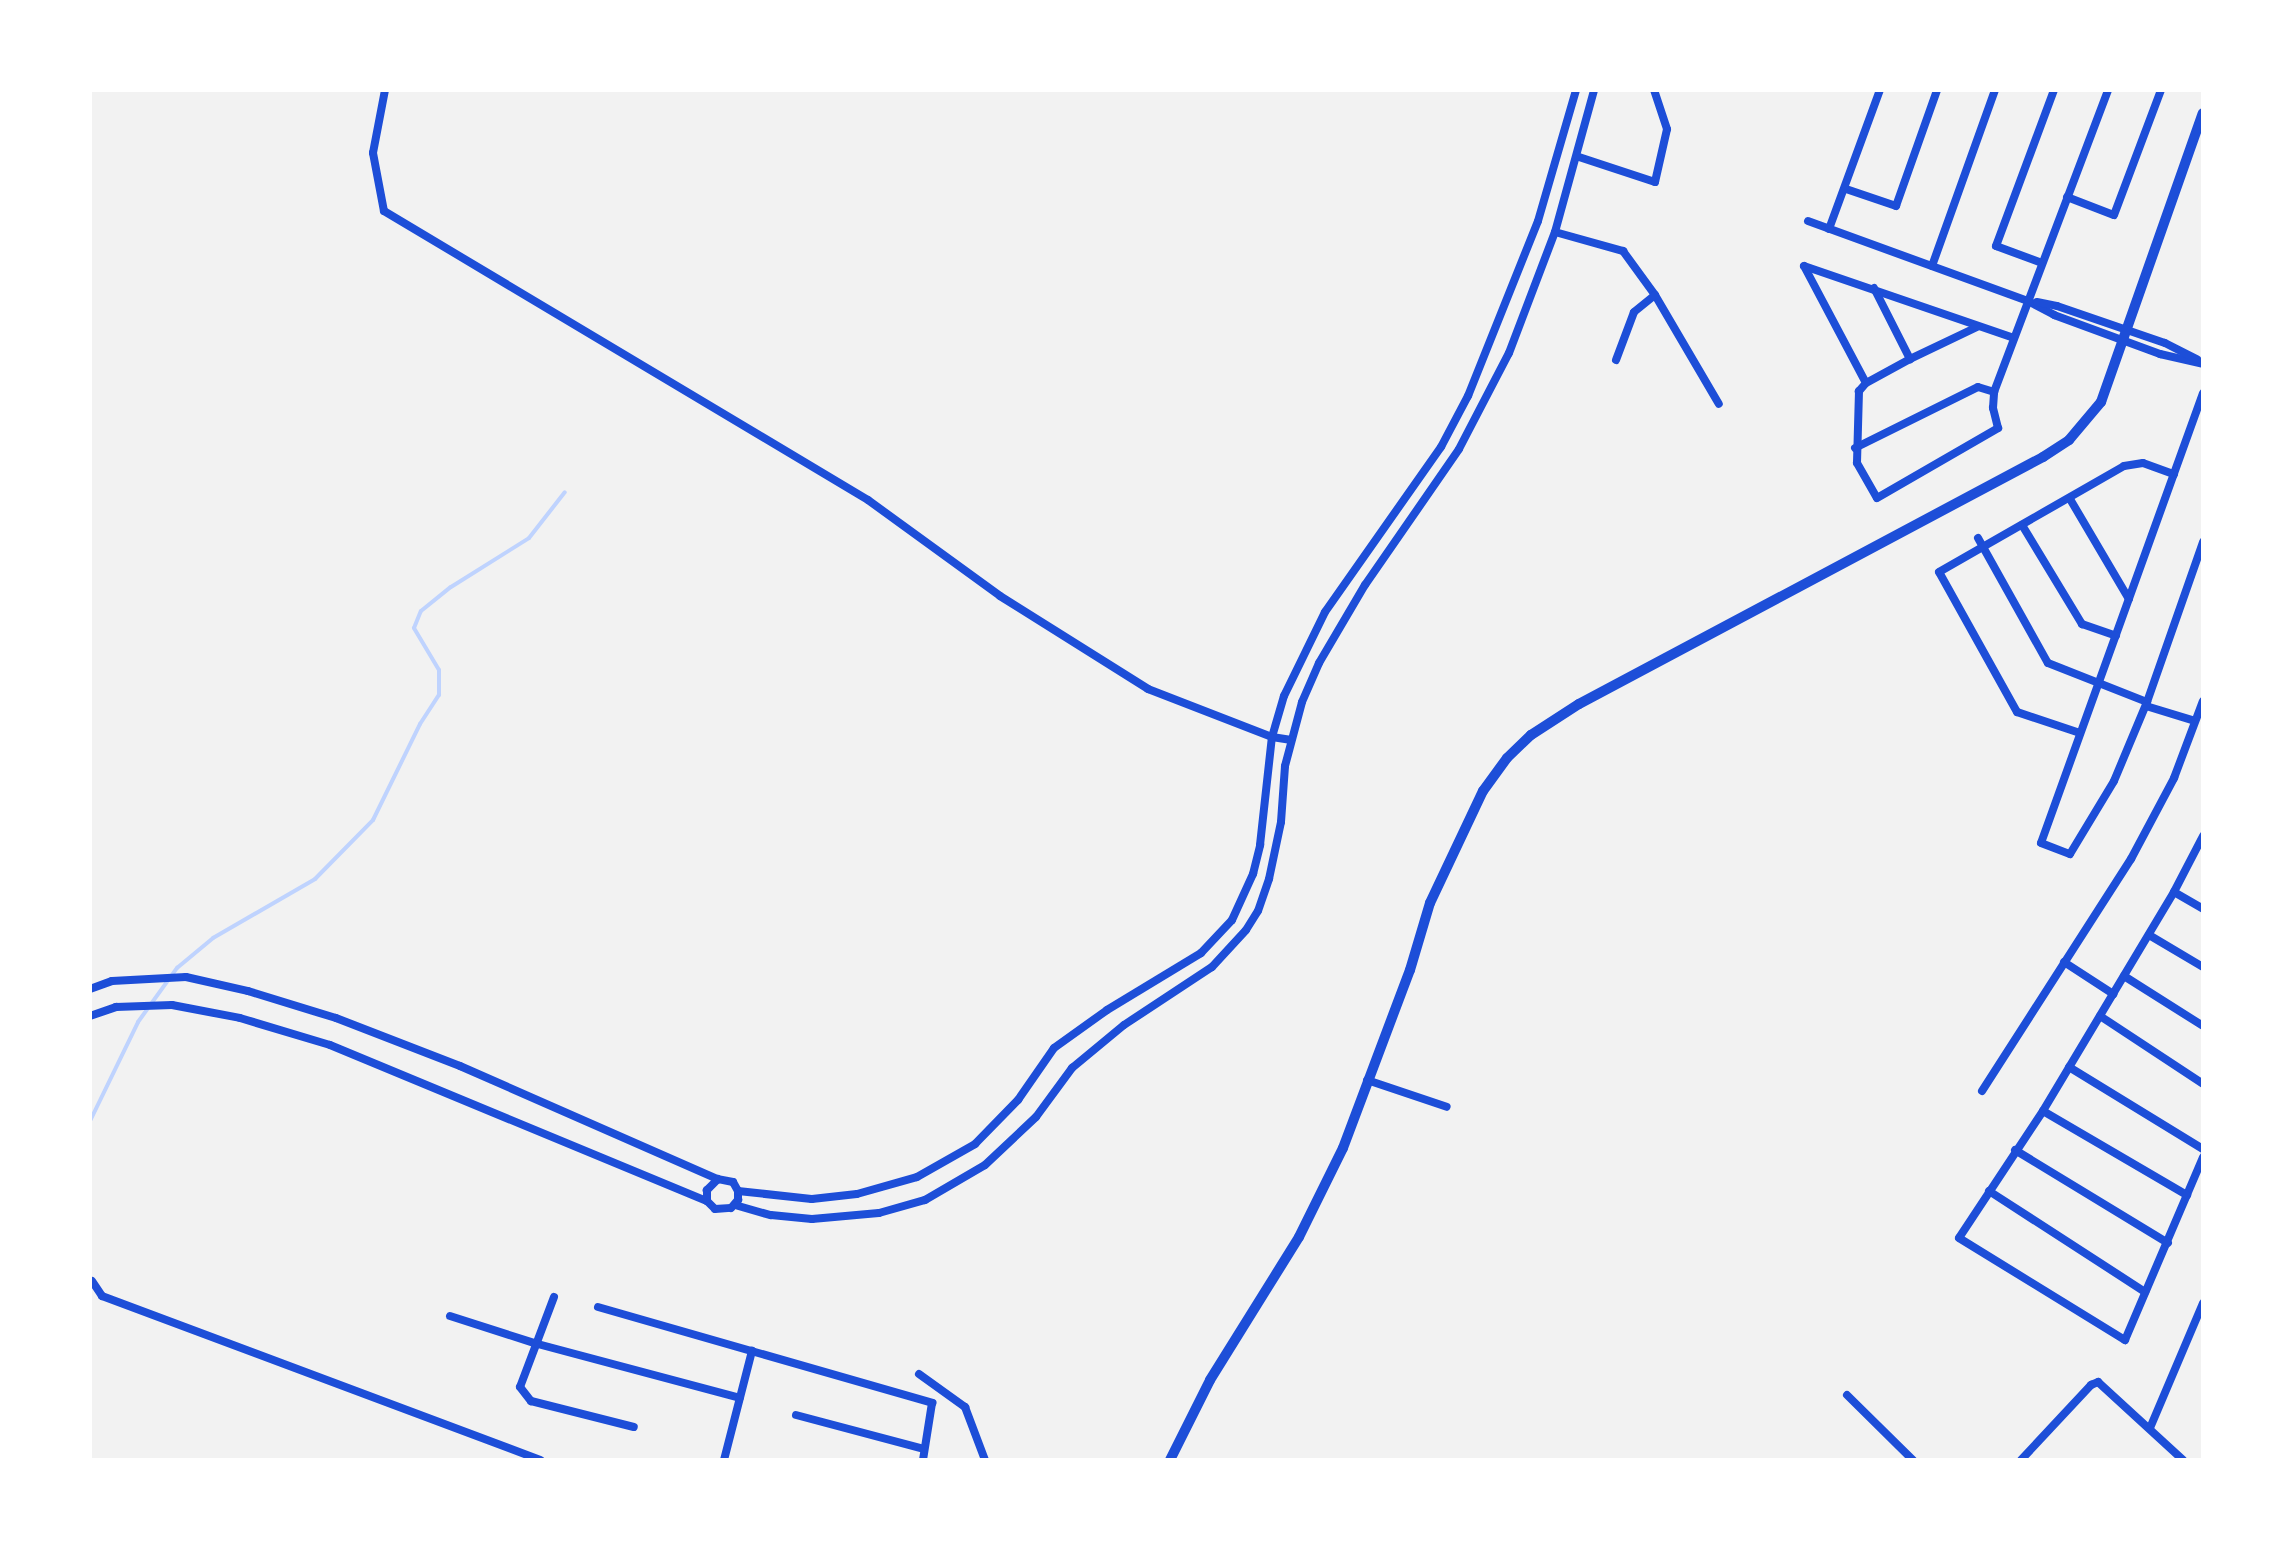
<!DOCTYPE html>
<html>
<head>
<meta charset="utf-8">
<style>
	body { margin:0 }
	#map { position:relative; width:2293px; height:1550px; overflow:hidden; background:#f2f2f2; font-family:"Exo 2",sans-serif }
	div>[style] { position:absolute }
	.stream>* { height:4px; margin:-2px; padding:0 2px; transform-origin:2px; border-radius:2px; background:#bfd3fe }
	.minor>* { height:8px; margin:-4px; padding:0 4px; transform-origin:4px; border-radius:4px; background:#1d4ed8 }
	.tertiary>* { height:10px; margin:-5px; padding:0 5px; transform-origin:5px; border-radius:5px; background:#1d4ed8 }
	span { translate:-50% -50%; white-space:nowrap; text-align:center; line-height:1.15; -webkit-text-stroke:8px #fff; paint-order:stroke }
	.frame { position:absolute; inset:0; border:92px solid #fff; pointer-events:none }
</style>
</head>
<body>
<div id="map">
	<div class="stream">
		<div style="left:90px;top:1121px;width:110px;rotate:-64.1deg"></div>
		<div style="left:138px;top:1022px;width:67px;rotate:-54.2deg"></div>
		<div style="left:177px;top:968px;width:47px;rotate:-39.8deg"></div>
		<div style="left:213px;top:938px;width:118px;rotate:-30deg"></div>
		<div style="left:315px;top:879px;width:83px;rotate:-45.5deg"></div>
		<div style="left:373px;top:820px;width:107px;rotate:-63.9deg"></div>
		<div style="left:420px;top:724px;width:35px;rotate:-57deg"></div>
		<div style="left:439px;top:695px;width:25px;rotate:-90deg"></div>
		<div style="left:439px;top:670px;width:49px;rotate:-120.8deg"></div>
		<div style="left:414px;top:628px;width:18px;rotate:-68deg"></div>
		<div style="left:421px;top:611px;width:38px;rotate:-39deg"></div>
		<div style="left:451px;top:587px;width:92px;rotate:-32.1deg"></div>
		<div style="left:529px;top:538px;width:58px;rotate:-52deg"></div>
	</div>
	<div class="minor">
		<div style="left:385px;top:90px;width:64px;rotate:100.8deg"></div>
		<div style="left:373px;top:153px;width:59px;rotate:79.3deg"></div>
		<div style="left:384px;top:211px;width:564px;rotate:30.84deg"></div>
		<div style="left:868px;top:500px;width:163px;rotate:36deg"></div>
		<div style="left:1000px;top:596px;width:175px;rotate:32.1deg"></div>
		<div style="left:1148px;top:689px;width:133px;rotate:21.2deg"></div>
		<div style="left:1272px;top:737px;width:18px;rotate:9deg"></div>
		<div style="left:1579px;top:157px;width:80px;rotate:18.2deg"></div>
		<div style="left:1655px;top:182px;width:54px;rotate:-77.2deg"></div>
		<div style="left:1667px;top:129px;width:41px;rotate:-108.4deg"></div>
		<div style="left:1846px;top:189px;width:53px;rotate:18.8deg"></div>
		<div style="left:1896px;top:206px;width:123px;rotate:-70.5deg"></div>
		<div style="left:2067px;top:197px;width:50px;rotate:21deg"></div>
		<div style="left:2114px;top:215px;width:134px;rotate:-69.4deg"></div>
		<div style="left:1808px;top:221px;width:234px;rotate:20deg"></div>
		<div style="left:2028px;top:301px;width:30px;rotate:28deg"></div>
		<div style="left:2054px;top:315px;width:113px;rotate:20.2deg"></div>
		<div style="left:2160px;top:354px;width:44px;rotate:13.1deg"></div>
		<div style="left:1829px;top:229px;width:148px;rotate:-69.9deg"></div>
		<div style="left:1555px;top:232px;width:71px;rotate:15.6deg"></div>
		<div style="left:1623px;top:251px;width:54px;rotate:54deg"></div>
		<div style="left:1655px;top:295px;width:126px;rotate:59.6deg"></div>
		<div style="left:2042px;top:263px;width:49px;rotate:-159.7deg"></div>
		<div style="left:1996px;top:246px;width:166px;rotate:-69.6deg"></div>
		<div style="left:1804px;top:266px;width:222px;rotate:18.9deg"></div>
		<div style="left:1804px;top:266px;width:132px;rotate:62.1deg"></div>
		<div style="left:1932px;top:266px;width:187px;rotate:-70.3deg"></div>
		<div style="left:1874px;top:288px;width:80px;rotate:63.1deg"></div>
		<div style="left:2037px;top:302px;width:20px;rotate:11deg"></div>
		<div style="left:2057px;top:306px;width:114px;rotate:18.9deg"></div>
		<div style="left:2165px;top:343px;width:36px;rotate:27deg"></div>
		<div style="left:1977px;top:327px;width:74px;rotate:154.5deg"></div>
		<div style="left:1910px;top:359px;width:50px;rotate:151.4deg"></div>
		<div style="left:1866px;top:383px;width:11px;rotate:131deg"></div>
		<div style="left:1859px;top:391px;width:72px;rotate:91.6deg"></div>
		<div style="left:1857px;top:463px;width:40px;rotate:60.3deg"></div>
		<div style="left:1877px;top:498px;width:140px;rotate:-30deg"></div>
		<div style="left:1998px;top:428px;width:21px;rotate:-104deg"></div>
		<div style="left:1993px;top:408px;width:16px;rotate:-86deg"></div>
		<div style="left:1994px;top:392px;width:323px;rotate:-69.3deg"></div>
		<div style="left:1616px;top:360px;width:51px;rotate:-69.4deg"></div>
		<div style="left:1634px;top:312px;width:27px;rotate:-39deg"></div>
		<div style="left:2203px;top:393px;width:478px;rotate:109.8deg"></div>
		<div style="left:2041px;top:843px;width:31px;rotate:21deg"></div>
		<div style="left:2070px;top:854px;width:85px;rotate:-58.9deg"></div>
		<div style="left:2114px;top:781px;width:86px;rotate:-67.3deg"></div>
		<div style="left:2147px;top:702px;width:170px;rotate:-70.7deg"></div>
		<div style="left:1855px;top:448px;width:137px;rotate:-26.4deg"></div>
		<div style="left:1978px;top:387px;width:17px;rotate:17deg"></div>
		<div style="left:2070px;top:499px;width:116px;rotate:59.5deg"></div>
		<div style="left:2022px;top:525px;width:116px;rotate:58.8deg"></div>
		<div style="left:2082px;top:624px;width:36px;rotate:19deg"></div>
		<div style="left:1978px;top:538px;width:143px;rotate:60.8deg"></div>
		<div style="left:2048px;top:663px;width:106px;rotate:21.5deg"></div>
		<div style="left:2146px;top:706px;width:51px;rotate:17deg"></div>
		<div style="left:2080px;top:733px;width:66px;rotate:-161.6deg"></div>
		<div style="left:2017px;top:712px;width:160px;rotate:-119.1deg"></div>
		<div style="left:1939px;top:572px;width:213px;rotate:-29.8deg"></div>
		<div style="left:2124px;top:466px;width:19px;rotate:-9deg"></div>
		<div style="left:2143px;top:463px;width:33px;rotate:20deg"></div>
		<div style="left:2203px;top:836px;width:63px;rotate:117.4deg"></div>
		<div style="left:2174px;top:892px;width:255px;rotate:120.9deg"></div>
		<div style="left:2043px;top:1111px;width:152px;rotate:123.5deg"></div>
		<div style="left:1959px;top:1238px;width:195px;rotate:31.6deg"></div>
		<div style="left:2125px;top:1340px;width:199px;rotate:-66.9deg"></div>
		<div style="left:2174px;top:892px;width:34px;rotate:30deg"></div>
		<div style="left:2149px;top:935px;width:63px;rotate:30.7deg"></div>
		<div style="left:2064px;top:962px;width:59px;rotate:33.1deg"></div>
		<div style="left:2124px;top:976px;width:93px;rotate:32.3deg"></div>
		<div style="left:90px;top:989px;width:23px;rotate:-20deg"></div>
		<div style="left:112px;top:981px;width:74px;rotate:-3.1deg"></div>
		<div style="left:186px;top:977px;width:64px;rotate:12.7deg"></div>
		<div style="left:248px;top:991px;width:92px;rotate:17.1deg"></div>
		<div style="left:336px;top:1018px;width:133px;rotate:21.2deg"></div>
		<div style="left:460px;top:1066px;width:282px;rotate:23.7deg"></div>
		<div style="left:90px;top:1016px;width:28px;rotate:-19deg"></div>
		<div style="left:116px;top:1007px;width:56px;rotate:-2deg"></div>
		<div style="left:172px;top:1005px;width:69px;rotate:10.8deg"></div>
		<div style="left:240px;top:1018px;width:94px;rotate:16.7deg"></div>
		<div style="left:330px;top:1045px;width:408px;rotate:22.5deg"></div>
		<div style="left:707px;top:1201px;width:11px;rotate:45deg"></div>
		<div style="left:715px;top:1209px;width:16px;rotate:-4deg"></div>
		<div style="left:731px;top:1208px;width:11px;rotate:-49deg"></div>
		<div style="left:738px;top:1200px;width:9px;rotate:-90deg"></div>
		<div style="left:738px;top:1191px;width:10px;rotate:-119deg"></div>
		<div style="left:733px;top:1182px;width:15px;rotate:-169deg"></div>
		<div style="left:718px;top:1179px;width:16px;rotate:135deg"></div>
		<div style="left:707px;top:1190px;width:11px;rotate:90deg"></div>
		<div style="left:2100px;top:1016px;width:123px;rotate:33.4deg"></div>
		<div style="left:2069px;top:1067px;width:157px;rotate:31.5deg"></div>
		<div style="left:1367px;top:1080px;width:84px;rotate:18.6deg"></div>
		<div style="left:1982px;top:1091px;width:276px;rotate:-57.3deg"></div>
		<div style="left:2131px;top:859px;width:92px;rotate:-62deg"></div>
		<div style="left:2174px;top:778px;width:82px;rotate:-69.4deg"></div>
		<div style="left:2043px;top:1111px;width:167px;rotate:30.3deg"></div>
		<div style="left:2015px;top:1150px;width:179px;rotate:31.3deg"></div>
		<div style="left:738px;top:1191px;width:74px;rotate:6.2deg"></div>
		<div style="left:812px;top:1199px;width:45px;rotate:-6.3deg"></div>
		<div style="left:857px;top:1194px;width:62px;rotate:-15.8deg"></div>
		<div style="left:917px;top:1177px;width:67px;rotate:-29.6deg"></div>
		<div style="left:975px;top:1144px;width:62px;rotate:-45.7deg"></div>
		<div style="left:1018px;top:1100px;width:63px;rotate:-55.3deg"></div>
		<div style="left:1054px;top:1048px;width:65px;rotate:-35.6deg"></div>
		<div style="left:1107px;top:1010px;width:110px;rotate:-31.2deg"></div>
		<div style="left:1201px;top:953px;width:45px;rotate:-46.8deg"></div>
		<div style="left:1232px;top:920px;width:51px;rotate:-65.5deg"></div>
		<div style="left:1253px;top:874px;width:30px;rotate:-76deg"></div>
		<div style="left:1260px;top:845px;width:109px;rotate:-83.7deg"></div>
		<div style="left:1272px;top:737px;width:43px;rotate:-73.7deg"></div>
		<div style="left:1284px;top:696px;width:93px;rotate:-64deg"></div>
		<div style="left:1325px;top:612px;width:202px;rotate:-54.9deg"></div>
		<div style="left:1441px;top:447px;width:58px;rotate:-62.1deg"></div>
		<div style="left:1468px;top:396px;width:188px;rotate:-68.2deg"></div>
		<div style="left:1538px;top:221px;width:136px;rotate:-73.8deg"></div>
		<div style="left:1989px;top:1191px;width:186px;rotate:32.9deg"></div>
		<div style="left:735px;top:1205px;width:37px;rotate:16deg"></div>
		<div style="left:771px;top:1215px;width:41px;rotate:5.6deg"></div>
		<div style="left:812px;top:1219px;width:67px;rotate:-5.1deg"></div>
		<div style="left:879px;top:1213px;width:48px;rotate:-15.8deg"></div>
		<div style="left:925px;top:1200px;width:69px;rotate:-30.3deg"></div>
		<div style="left:985px;top:1165px;width:70px;rotate:-43.3deg"></div>
		<div style="left:1036px;top:1117px;width:61px;rotate:-53.7deg"></div>
		<div style="left:1072px;top:1068px;width:67px;rotate:-39.6deg"></div>
		<div style="left:1124px;top:1025px;width:105px;rotate:-33.4deg"></div>
		<div style="left:1212px;top:967px;width:50px;rotate:-47.4deg"></div>
		<div style="left:1246px;top:930px;width:22px;rotate:-58deg"></div>
		<div style="left:1258px;top:911px;width:34px;rotate:-71deg"></div>
		<div style="left:1269px;top:879px;width:58px;rotate:-78.1deg"></div>
		<div style="left:1281px;top:822px;width:56px;rotate:-85.9deg"></div>
		<div style="left:1285px;top:766px;width:66px;rotate:-75.1deg"></div>
		<div style="left:1302px;top:702px;width:43px;rotate:-66.4deg"></div>
		<div style="left:1319px;top:663px;width:91px;rotate:-59.5deg"></div>
		<div style="left:1365px;top:585px;width:165px;rotate:-55.3deg"></div>
		<div style="left:1459px;top:449px;width:108px;rotate:-62.5deg"></div>
		<div style="left:1509px;top:353px;width:129px;rotate:-69.2deg"></div>
		<div style="left:1555px;top:232px;width:147px;rotate:-74.6deg"></div>
		<div style="left:92px;top:1281px;width:18px;rotate:56deg"></div>
		<div style="left:102px;top:1296px;width:468px;rotate:20.5deg"></div>
		<div style="left:554px;top:1297px;width:96px;rotate:110.7deg"></div>
		<div style="left:520px;top:1387px;width:18px;rotate:52deg"></div>
		<div style="left:531px;top:1401px;width:106px;rotate:14.2deg"></div>
		<div style="left:598px;top:1307px;width:348px;rotate:16deg"></div>
		<div style="left:932px;top:1403px;width:58px;rotate:99deg"></div>
		<div style="left:450px;top:1316px;width:88px;rotate:17.8deg"></div>
		<div style="left:534px;top:1343px;width:213px;rotate:14.9deg"></div>
		<div style="left:919px;top:1374px;width:57px;rotate:35.7deg"></div>
		<div style="left:965px;top:1407px;width:57px;rotate:69.3deg"></div>
		<div style="left:1847px;top:1395px;width:93px;rotate:44.6deg"></div>
		<div style="left:796px;top:1415px;width:132px;rotate:14.9deg"></div>
		<div style="left:2150px;top:1428px;width:136px;rotate:-67deg"></div>
		<div style="left:724px;top:1460px;width:113px;rotate:-75.6deg"></div>
		<div style="left:2021px;top:1460px;width:103px;rotate:-47deg"></div>
		<div style="left:2091px;top:1385px;width:8px;rotate:-23deg"></div>
		<div style="left:2098px;top:1382px;width:115px;rotate:42.5deg"></div>
	</div>
	<div class="tertiary">
		<div style="left:1170px;top:1460px;width:89px;rotate:-63.4deg"></div>
		<div style="left:1210px;top:1380px;width:168px;rotate:-58.1deg"></div>
		<div style="left:1299px;top:1237px;width:99px;rotate:-63.7deg"></div>
		<div style="left:1343px;top:1148px;width:190px;rotate:-69.4deg"></div>
		<div style="left:1410px;top:970px;width:70px;rotate:-73.4deg"></div>
		<div style="left:1430px;top:903px;width:124px;rotate:-64.7deg"></div>
		<div style="left:1483px;top:791px;width:41px;rotate:-54deg"></div>
		<div style="left:1507px;top:758px;width:33px;rotate:-44deg"></div>
		<div style="left:1531px;top:735px;width:57px;rotate:-32.9deg"></div>
		<div style="left:1579px;top:704px;width:526px;rotate:-28.03deg"></div>
		<div style="left:2043px;top:457px;width:31px;rotate:-33deg"></div>
		<div style="left:2069px;top:440px;width:50px;rotate:-49.9deg"></div>
		<div style="left:2101px;top:402px;width:306px;rotate:-70.6deg"></div>
	</div>
	<div class="frame"></div>
</div>
</body>
</html>
